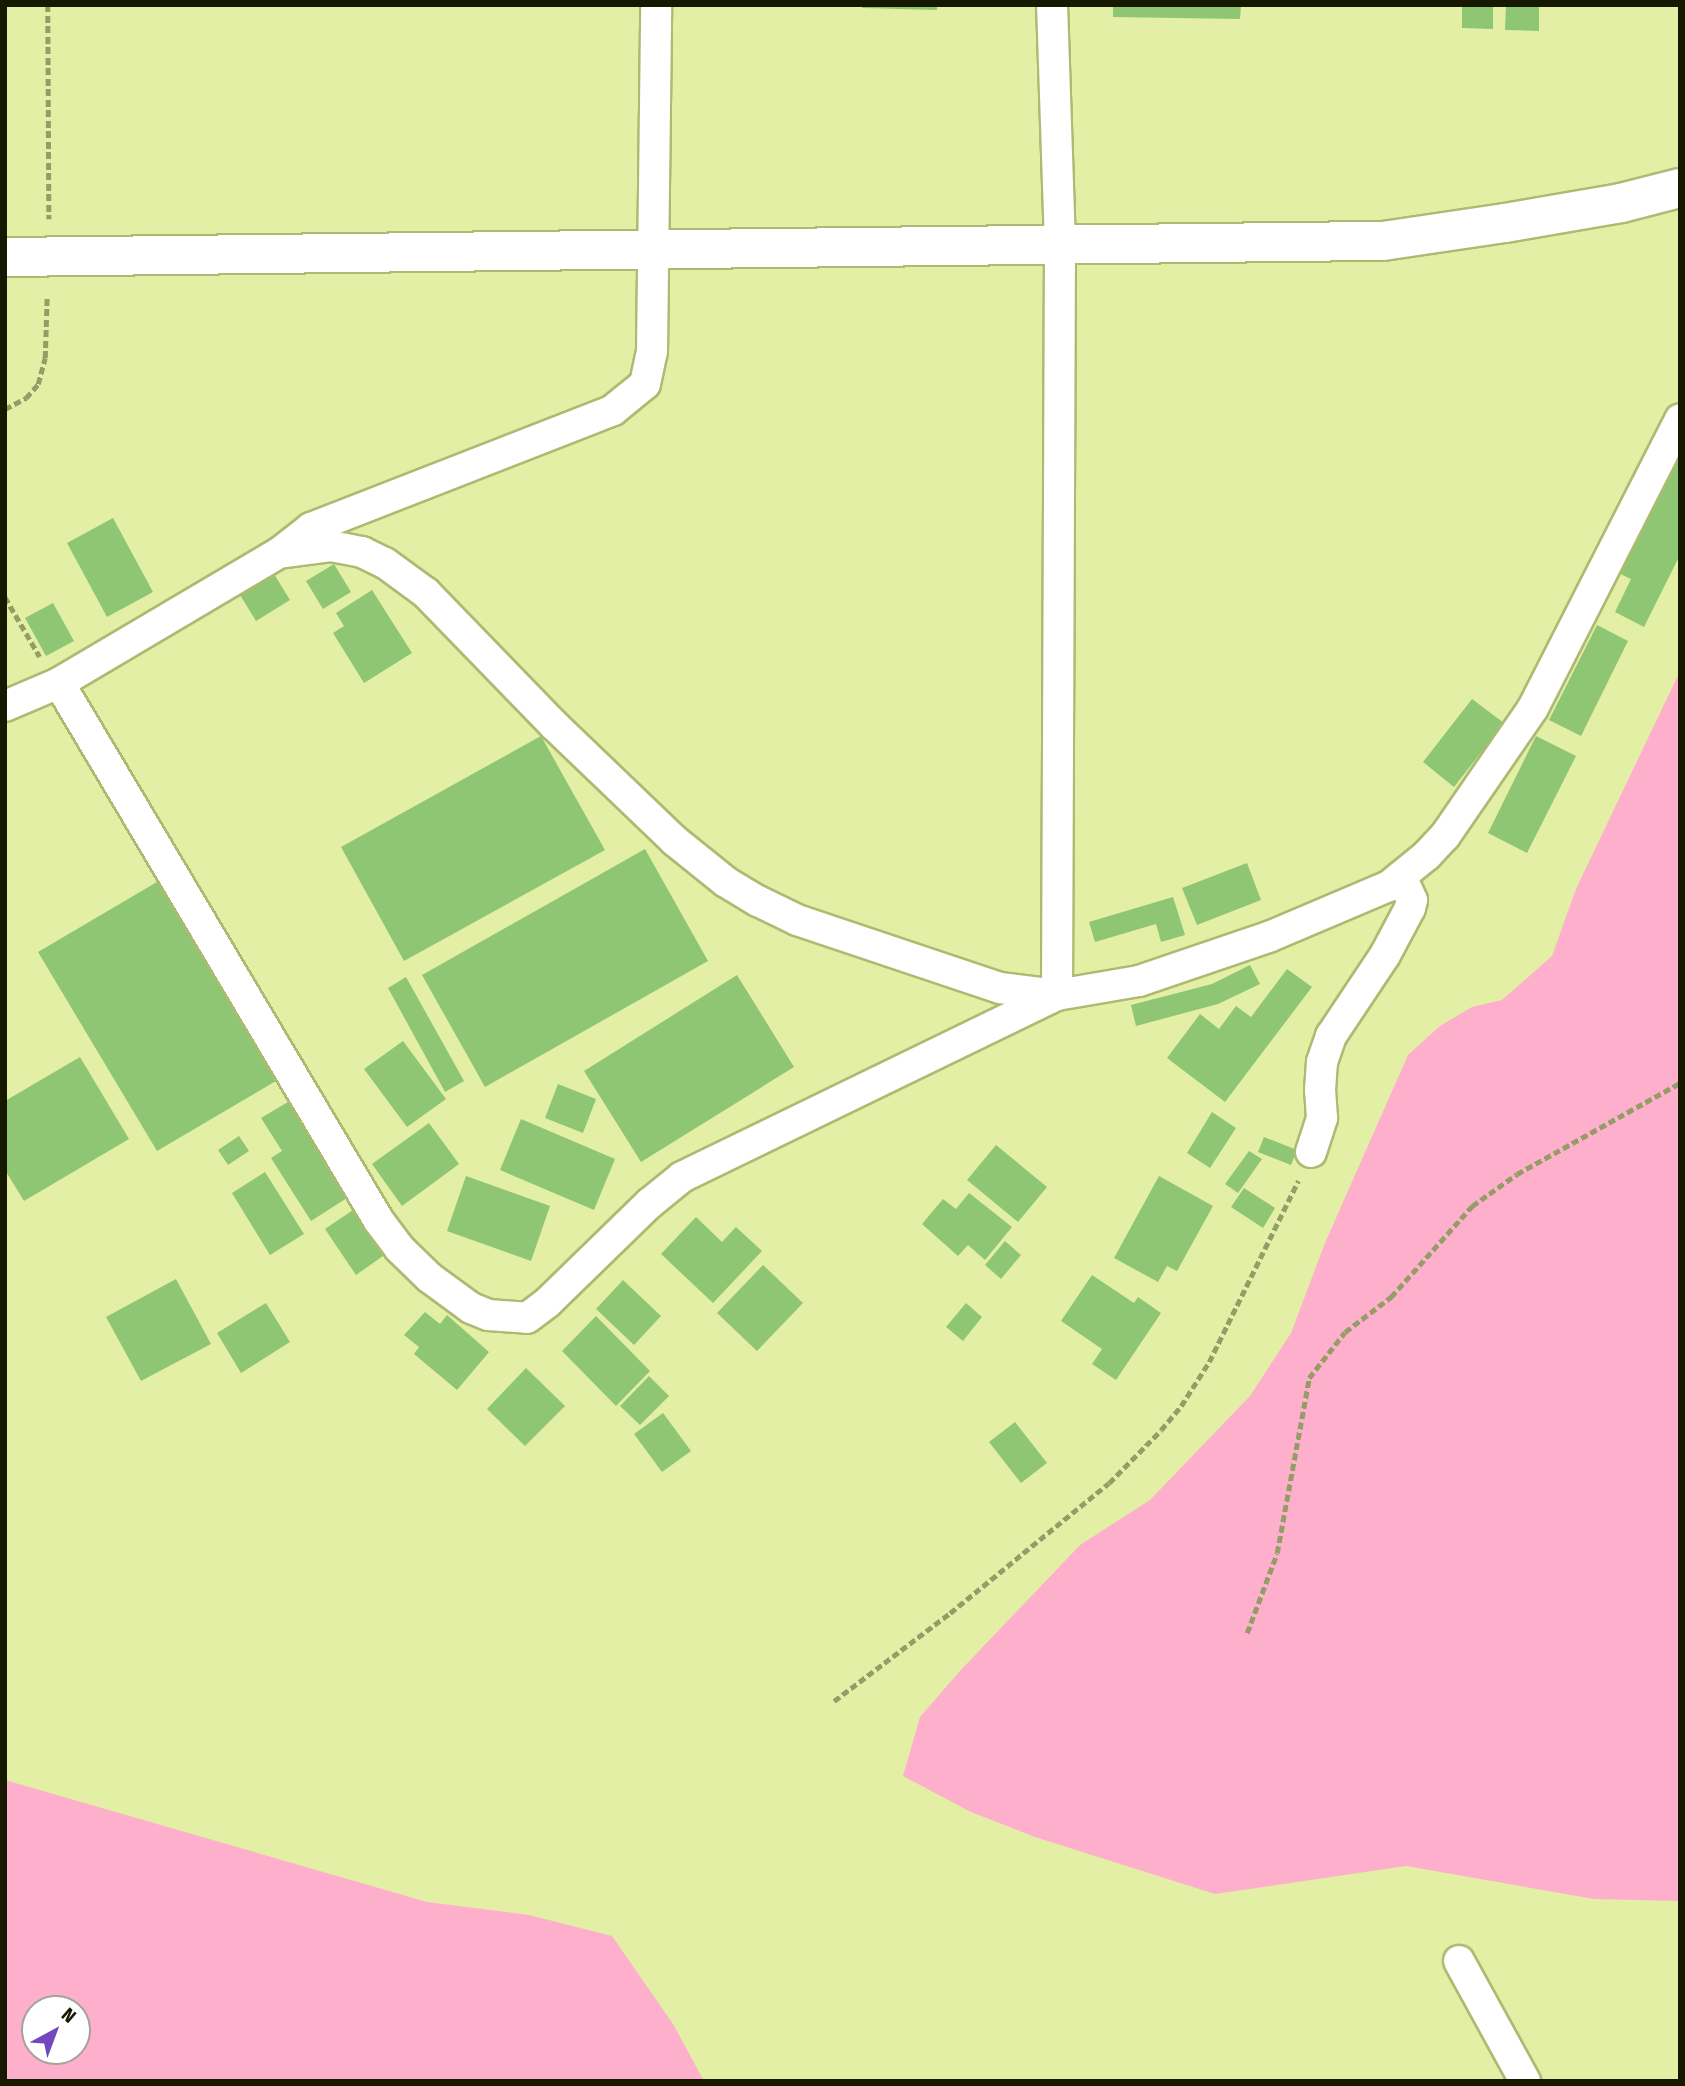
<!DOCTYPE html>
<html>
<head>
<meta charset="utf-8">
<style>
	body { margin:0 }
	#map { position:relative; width:1685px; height:2086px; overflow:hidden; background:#e3efa5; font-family:"Fira Sans Condensed",sans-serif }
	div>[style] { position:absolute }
	.green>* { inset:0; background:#fdafcb }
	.building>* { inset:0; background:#8fc674 }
	.path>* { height:4.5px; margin-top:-2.25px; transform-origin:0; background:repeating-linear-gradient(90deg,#959d66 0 7px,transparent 0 10.5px) }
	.roads { filter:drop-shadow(2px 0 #aeb971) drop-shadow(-2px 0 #aeb971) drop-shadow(0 2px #aeb971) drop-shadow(0 -2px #aeb971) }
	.minor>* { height:30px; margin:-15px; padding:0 15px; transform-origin:15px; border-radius:15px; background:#fff }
	.tertiary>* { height:38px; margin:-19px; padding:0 19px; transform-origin:19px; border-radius:19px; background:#fff }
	span { translate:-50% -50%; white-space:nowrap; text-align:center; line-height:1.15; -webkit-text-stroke:6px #fff; paint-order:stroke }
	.frame { position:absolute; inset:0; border:7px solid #161900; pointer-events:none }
	.north { position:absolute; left:21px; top:1995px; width:70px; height:70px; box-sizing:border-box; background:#fff; border:2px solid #a2a399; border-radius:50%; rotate:41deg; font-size:19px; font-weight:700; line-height:28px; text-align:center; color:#161900 }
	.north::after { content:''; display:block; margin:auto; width:24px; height:32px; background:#7247bf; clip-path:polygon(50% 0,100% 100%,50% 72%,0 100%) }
</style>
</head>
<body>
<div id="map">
	<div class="green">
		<div style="clip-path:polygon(1680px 671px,1680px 1901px,1594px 1899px,1406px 1866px,1215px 1894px,1035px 1837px,971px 1812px,903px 1776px,920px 1717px,959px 1672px,1080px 1545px,1150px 1500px,1250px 1396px,1291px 1333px,1325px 1243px,1408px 1055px,1440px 1026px,1472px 1007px,1502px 1000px,1552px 956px,1576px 889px)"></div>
		<div style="clip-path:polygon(evenodd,5px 1780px,427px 1902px,529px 1915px,612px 1936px,673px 2024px,704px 2081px,5px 2081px,5px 1780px,35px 2009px,77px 2009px,77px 2051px,35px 2051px,35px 2009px)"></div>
	</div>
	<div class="building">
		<div style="clip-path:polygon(862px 5px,937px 5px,937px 10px,862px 8px)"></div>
		<div style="clip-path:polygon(1113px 5px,1241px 5px,1240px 19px,1113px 17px)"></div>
		<div style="clip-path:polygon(1462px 5px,1493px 5px,1493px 29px,1462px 28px)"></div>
		<div style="clip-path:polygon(1506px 5px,1539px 5px,1539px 31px,1505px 30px)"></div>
		<div style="clip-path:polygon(1671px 456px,1680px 461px,1680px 555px,1644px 627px,1615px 612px,1631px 579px,1614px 571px)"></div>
		<div style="clip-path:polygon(113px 518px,153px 592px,107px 617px,67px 543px)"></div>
		<div style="clip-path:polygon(334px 564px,351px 592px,323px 609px,306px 581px)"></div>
		<div style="clip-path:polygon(274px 574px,290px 600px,256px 621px,240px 595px)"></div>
		<div style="clip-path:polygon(372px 590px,412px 653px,364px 683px,333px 633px,344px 626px,336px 613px)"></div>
		<div style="clip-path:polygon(53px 603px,74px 641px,46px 656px,25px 618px)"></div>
		<div style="clip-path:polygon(1597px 625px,1628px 641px,1581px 736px,1549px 720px)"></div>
		<div style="clip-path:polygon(1472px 699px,1504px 723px,1454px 787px,1423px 762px)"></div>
		<div style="clip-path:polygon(541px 736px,605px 850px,404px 961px,341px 847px)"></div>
		<div style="clip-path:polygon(1536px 736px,1576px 756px,1527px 853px,1488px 833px)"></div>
		<div style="clip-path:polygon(645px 849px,708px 961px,485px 1087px,422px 975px)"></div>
		<div style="clip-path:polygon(1247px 863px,1261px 900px,1197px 925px,1182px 888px)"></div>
		<div style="clip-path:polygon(162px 879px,281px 1078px,157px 1151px,38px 952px)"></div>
		<div style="clip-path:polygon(1173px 897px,1185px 935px,1161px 942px,1156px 924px,1095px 942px,1089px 922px)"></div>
		<div style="clip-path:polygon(1250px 965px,1260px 984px,1218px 1004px,1136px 1026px,1131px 1005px,1212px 984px)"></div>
		<div style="clip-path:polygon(1287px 969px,1312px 987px,1225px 1102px,1167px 1058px,1200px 1014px,1219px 1029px,1236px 1006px,1251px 1017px)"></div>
		<div style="clip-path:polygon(737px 975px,794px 1067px,641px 1162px,584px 1071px)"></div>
		<div style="clip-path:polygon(406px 977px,464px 1081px,445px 1092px,388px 988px)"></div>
		<div style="clip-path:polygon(403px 1041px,446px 1099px,407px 1127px,364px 1069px)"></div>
		<div style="clip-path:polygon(80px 1057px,129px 1139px,24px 1201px,5px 1170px,5px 1101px)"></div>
		<div style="clip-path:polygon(558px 1084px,596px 1099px,583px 1133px,545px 1118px)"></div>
		<div style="clip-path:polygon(288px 1102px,347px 1198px,311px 1221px,271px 1158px,282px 1151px,261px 1118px)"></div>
		<div style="clip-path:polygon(1212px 1112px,1236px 1128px,1210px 1168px,1187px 1153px)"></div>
		<div style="clip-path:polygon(521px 1119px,615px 1159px,594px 1210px,500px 1170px)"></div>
		<div style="clip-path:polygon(429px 1123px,459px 1164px,402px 1206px,372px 1164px)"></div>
		<div style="clip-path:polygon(239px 1136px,249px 1151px,228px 1165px,218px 1150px)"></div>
		<div style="clip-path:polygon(1264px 1137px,1297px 1150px,1291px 1165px,1258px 1152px)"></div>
		<div style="clip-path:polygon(996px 1145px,1047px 1187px,1018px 1222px,967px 1180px)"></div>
		<div style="clip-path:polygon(1249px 1151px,1262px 1159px,1238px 1193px,1225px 1184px)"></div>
		<div style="clip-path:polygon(265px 1172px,304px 1234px,270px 1255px,232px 1193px)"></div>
		<div style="clip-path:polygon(466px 1176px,550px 1206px,531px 1261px,447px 1231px)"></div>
		<div style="clip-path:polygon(1159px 1176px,1213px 1206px,1177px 1271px,1167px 1266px,1158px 1282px,1114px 1258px)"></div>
		<div style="clip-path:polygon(1244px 1188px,1275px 1208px,1263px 1228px,1231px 1207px)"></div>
		<div style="clip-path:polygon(969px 1193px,1012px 1227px,985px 1260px,968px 1245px,958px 1256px,922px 1224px,943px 1199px,956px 1209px)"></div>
		<div style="clip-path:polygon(353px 1210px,383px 1256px,356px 1275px,325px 1229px)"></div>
		<div style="clip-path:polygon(696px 1217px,722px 1242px,736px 1227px,762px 1251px,713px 1303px,661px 1254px)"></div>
		<div style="clip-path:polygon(1005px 1241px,1021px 1255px,1001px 1279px,985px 1265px)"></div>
		<div style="clip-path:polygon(763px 1265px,803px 1303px,757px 1351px,717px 1313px)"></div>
		<div style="clip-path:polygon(1092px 1275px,1134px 1303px,1138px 1297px,1161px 1313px,1116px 1380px,1092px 1364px,1102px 1349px,1061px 1321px)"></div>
		<div style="clip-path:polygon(176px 1279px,211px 1344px,141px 1381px,106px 1317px)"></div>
		<div style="clip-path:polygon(623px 1280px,661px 1316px,634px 1345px,596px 1309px)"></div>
		<div style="clip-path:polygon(266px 1303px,290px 1342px,241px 1373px,217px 1333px)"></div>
		<div style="clip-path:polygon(966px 1303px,982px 1317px,963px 1341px,946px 1327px)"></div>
		<div style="clip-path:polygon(425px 1312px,440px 1324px,447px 1315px,489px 1352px,457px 1390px,414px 1354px,419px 1347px,404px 1335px)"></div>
		<div style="clip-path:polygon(596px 1316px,650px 1371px,616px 1406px,562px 1351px)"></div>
		<div style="clip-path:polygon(526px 1368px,565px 1406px,525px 1446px,487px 1409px)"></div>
		<div style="clip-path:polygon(649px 1376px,669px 1396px,640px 1425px,620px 1406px)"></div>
		<div style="clip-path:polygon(663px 1413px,691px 1451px,662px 1472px,634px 1434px)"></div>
		<div style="clip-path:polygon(1015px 1422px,1047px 1463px,1021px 1483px,989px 1442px)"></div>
	</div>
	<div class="path">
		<div style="left:48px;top:5px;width:214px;rotate:89.7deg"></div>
		<div style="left:5px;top:409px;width:24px;rotate:-28deg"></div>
		<div style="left:26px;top:398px;width:18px;rotate:-49deg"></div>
		<div style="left:38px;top:384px;width:27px;rotate:-75deg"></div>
		<div style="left:45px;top:358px;width:63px;rotate:-88.2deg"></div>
		<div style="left:5px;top:597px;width:69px;rotate:59.7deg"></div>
		<div style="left:1247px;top:1633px;width:85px;rotate:-69.4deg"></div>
		<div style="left:1277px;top:1553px;width:178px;rotate:-79.6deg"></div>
		<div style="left:1309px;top:1378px;width:58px;rotate:-52deg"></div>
		<div style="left:1345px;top:1332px;width:58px;rotate:-37.3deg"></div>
		<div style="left:1391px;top:1297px;width:122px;rotate:-48.3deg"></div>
		<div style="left:1472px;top:1206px;width:55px;rotate:-35.4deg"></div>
		<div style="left:1517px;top:1174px;width:187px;rotate:-29.2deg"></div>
		<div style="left:834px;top:1701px;width:146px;rotate:-37.2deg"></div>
		<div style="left:950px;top:1613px;width:205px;rotate:-39.3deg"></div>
		<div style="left:1109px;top:1483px;width:74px;rotate:-45.5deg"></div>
		<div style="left:1161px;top:1430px;width:31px;rotate:-50deg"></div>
		<div style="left:1181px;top:1406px;width:52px;rotate:-57.5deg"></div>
		<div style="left:1209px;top:1362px;width:202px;rotate:-63.8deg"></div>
	</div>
	<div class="roads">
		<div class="minor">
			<div style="left:279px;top:553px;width:52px;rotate:-7.7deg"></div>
			<div style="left:331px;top:546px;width:32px;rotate:11deg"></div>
			<div style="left:362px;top:552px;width:25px;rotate:26deg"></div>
			<div style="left:385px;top:563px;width:51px;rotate:36.2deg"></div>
			<div style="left:426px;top:593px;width:184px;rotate:45.9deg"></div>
			<div style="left:554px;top:725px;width:168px;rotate:43.8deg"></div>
			<div style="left:675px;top:841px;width:65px;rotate:38.8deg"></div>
			<div style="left:726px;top:882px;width:37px;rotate:31deg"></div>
			<div style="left:758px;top:901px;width:43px;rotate:26deg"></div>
			<div style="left:797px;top:920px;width:214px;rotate:18.5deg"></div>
			<div style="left:1000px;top:988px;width:57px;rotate:7deg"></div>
			<div style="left:1057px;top:995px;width:83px;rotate:-9.7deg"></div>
			<div style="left:1139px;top:981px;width:139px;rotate:-18.8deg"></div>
			<div style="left:1271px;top:936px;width:128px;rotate:-23deg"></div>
			<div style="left:1389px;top:886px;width:49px;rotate:-39.2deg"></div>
			<div style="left:1427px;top:855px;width:26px;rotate:-47deg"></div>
			<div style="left:1445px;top:836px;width:155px;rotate:-55.5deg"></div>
			<div style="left:1533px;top:708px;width:324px;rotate:-63deg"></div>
			<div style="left:59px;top:683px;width:626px;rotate:59.26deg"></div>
			<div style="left:379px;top:1221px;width:34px;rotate:53deg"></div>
			<div style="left:399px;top:1248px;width:43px;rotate:44.1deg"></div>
			<div style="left:430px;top:1278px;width:51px;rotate:36.2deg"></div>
			<div style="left:471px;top:1308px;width:18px;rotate:22deg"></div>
			<div style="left:488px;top:1315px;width:39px;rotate:4deg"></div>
			<div style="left:527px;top:1318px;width:25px;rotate:-37deg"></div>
			<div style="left:547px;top:1303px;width:144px;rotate:-44.2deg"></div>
			<div style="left:650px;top:1203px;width:41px;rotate:-39.1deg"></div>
			<div style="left:682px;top:1177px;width:417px;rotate:-25.9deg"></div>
			<div style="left:1057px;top:995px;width:750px;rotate:-89.77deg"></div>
			<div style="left:1060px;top:245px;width:240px;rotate:-91.9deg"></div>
			<div style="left:5px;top:706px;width:59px;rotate:-23.1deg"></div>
			<div style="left:59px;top:683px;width:256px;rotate:-30.6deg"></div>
			<div style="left:279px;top:553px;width:41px;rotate:-38deg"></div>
			<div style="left:311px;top:528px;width:324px;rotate:-21.3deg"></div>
			<div style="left:613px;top:410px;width:41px;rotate:-39.1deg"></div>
			<div style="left:645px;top:384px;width:33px;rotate:-78deg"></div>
			<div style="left:652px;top:352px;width:347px;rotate:-89.3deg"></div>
			<div style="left:1311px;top:1152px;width:36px;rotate:-72deg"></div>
			<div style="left:1322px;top:1118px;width:28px;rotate:-94deg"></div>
			<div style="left:1320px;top:1090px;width:28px;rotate:-86deg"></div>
			<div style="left:1322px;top:1062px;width:28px;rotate:-71deg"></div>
			<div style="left:1331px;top:1036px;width:97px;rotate:-56.3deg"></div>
			<div style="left:1385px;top:955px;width:53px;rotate:-62deg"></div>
			<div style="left:1410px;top:908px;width:8px;rotate:-76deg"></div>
			<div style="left:1412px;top:900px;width:26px;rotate:-115deg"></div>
			<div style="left:1459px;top:1961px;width:137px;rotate:61.2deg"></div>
		</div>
		<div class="tertiary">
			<div style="left:5px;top:257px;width:1378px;rotate:-0.67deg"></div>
			<div style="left:1383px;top:241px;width:123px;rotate:-8.4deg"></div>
			<div style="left:1505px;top:223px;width:118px;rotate:-9.8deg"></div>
			<div style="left:1621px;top:203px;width:61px;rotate:-14.3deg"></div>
		</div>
	</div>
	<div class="frame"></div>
	<div class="north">N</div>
</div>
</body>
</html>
